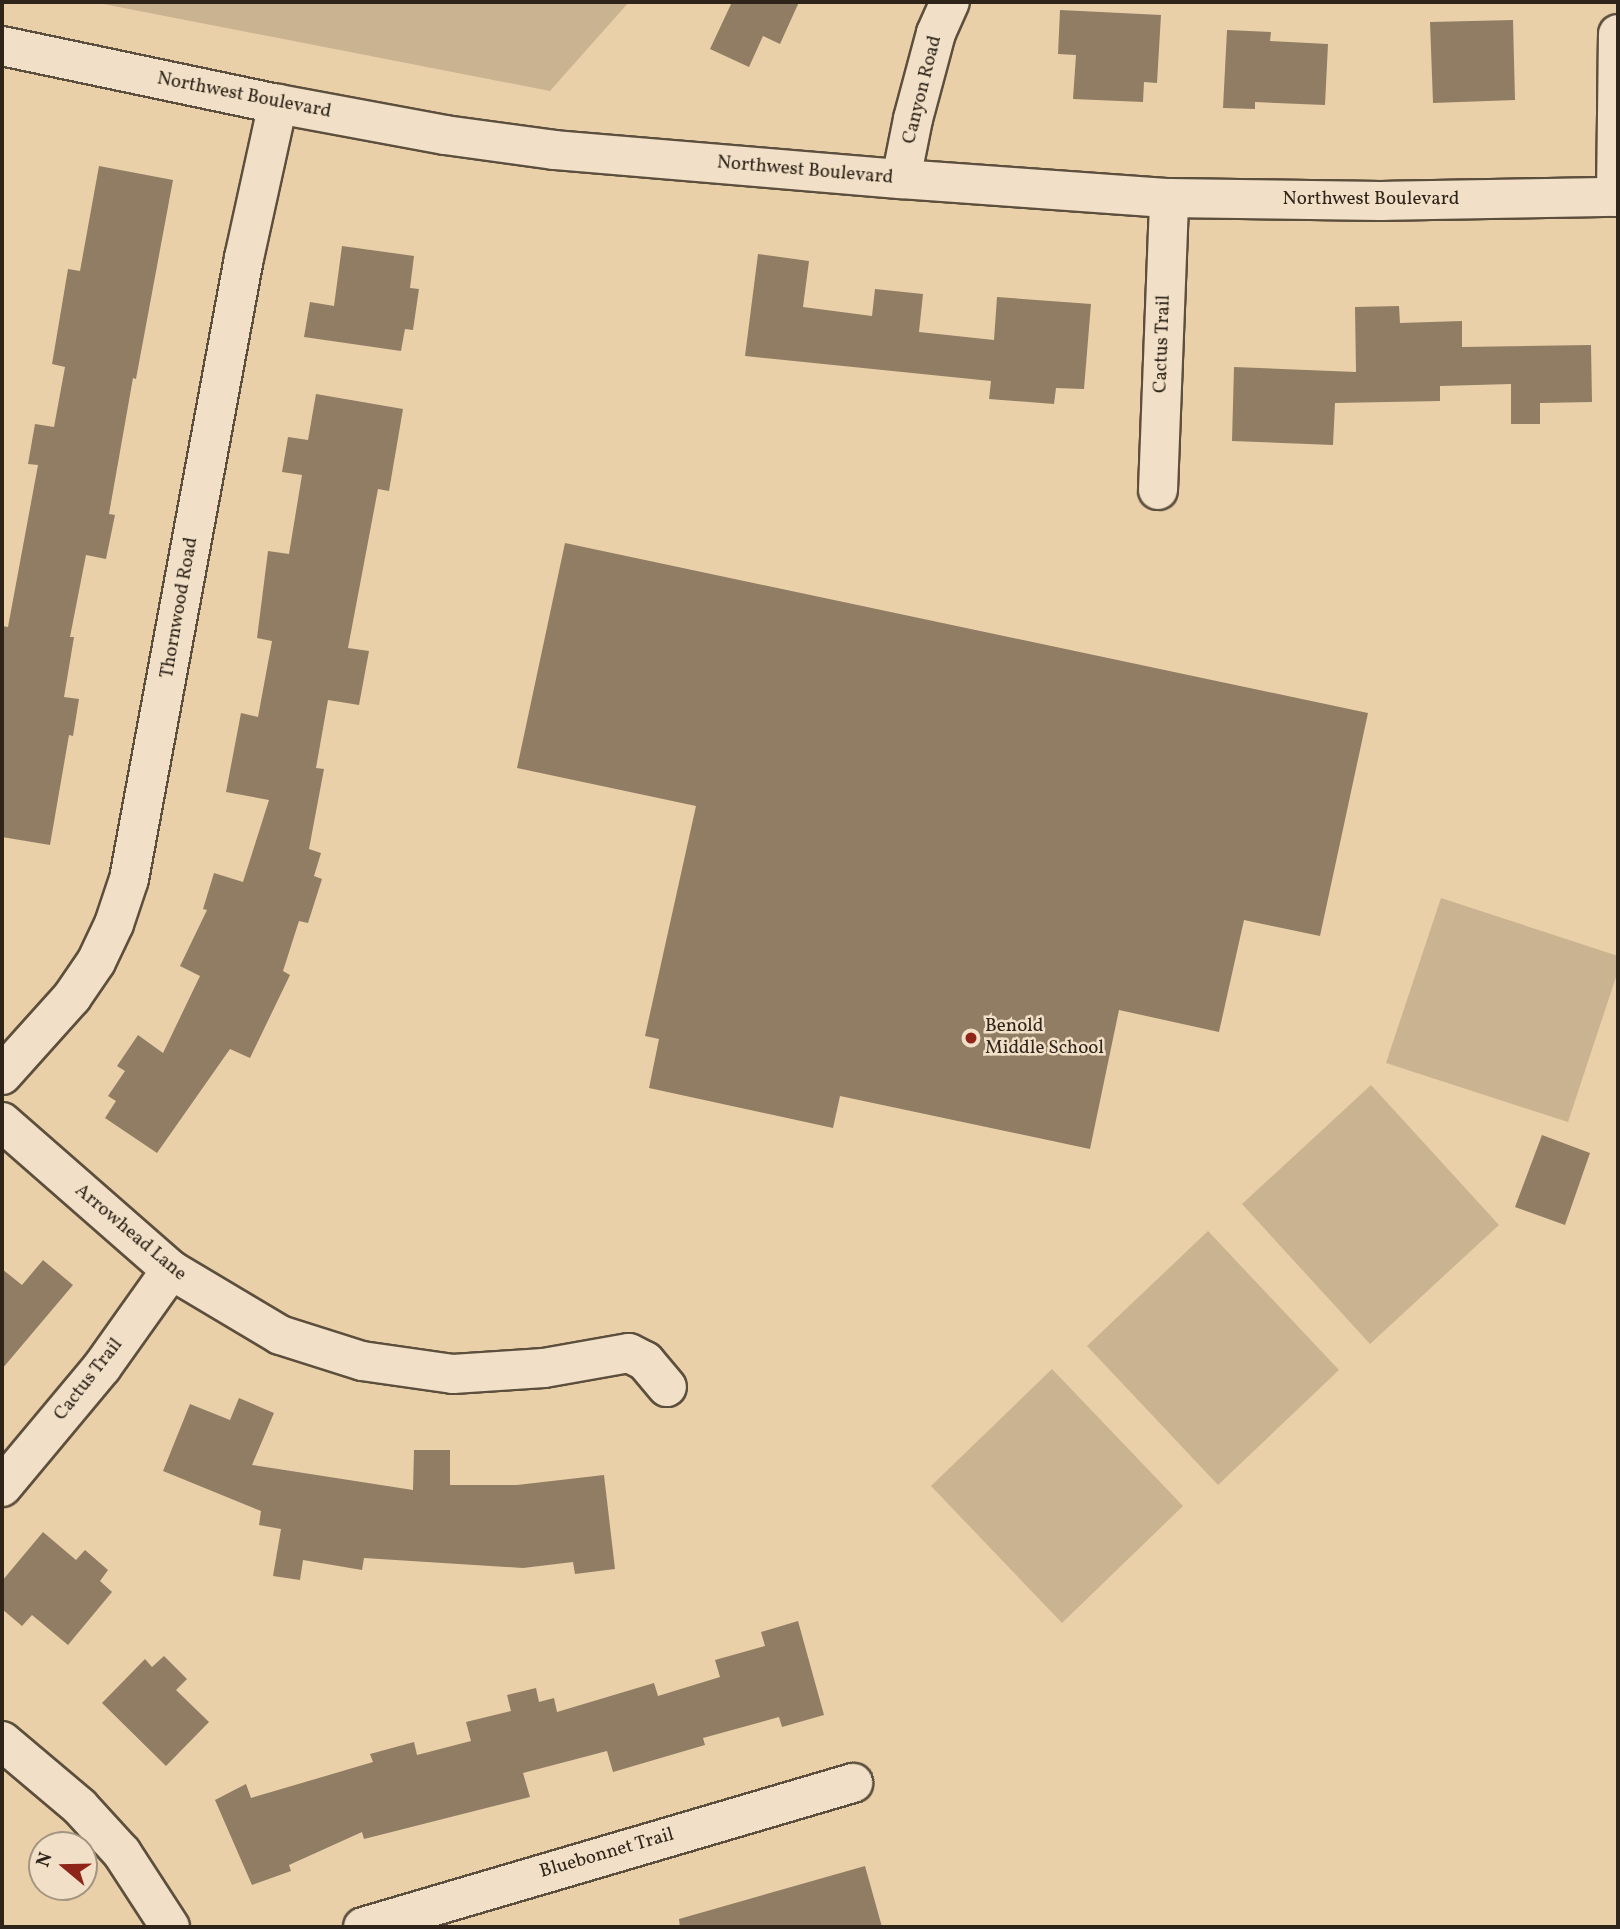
<!DOCTYPE html>
<html>
<head>
<meta charset="utf-8">
<style>
	body { margin:0 }
	#map { position:relative; width:1620px; height:1929px; overflow:hidden; background:#ead0a9; font-family:Vollkorn,serif }
	div>[style] { position:absolute }
	.green>* { inset:0; background:#cab391 }
	.building>* { inset:0; background:#907d64 }
	.roads { filter:drop-shadow(2px 0 #5d4f3d) drop-shadow(-2px 0 #5d4f3d) drop-shadow(0 2px #5d4f3d) drop-shadow(0 -2px #5d4f3d) }
	.minor>* { height:38px; margin:-19px; padding:0 19px; transform-origin:19px; border-radius:19px; background:#f1e0c7 }
	.dots>* { width:19px; height:19px; translate:-50% -50%; box-sizing:border-box; border:4px solid #f1e0c7; border-radius:50% }
	span { translate:-50% -50%; white-space:nowrap; text-align:center; line-height:1.15; -webkit-text-stroke:5px #f1e0c7; paint-order:stroke }
	.street-label { font-size:19px; color:#2e2419 }
	.poi-label { font-size:19px; color:#2e2419 }
	.left { translate:0 -50%; text-align:left }
	.frame { position:absolute; inset:0; border:4px solid #2e2419; pointer-events:none }
	.north { position:absolute; left:28px; top:1831px; width:70px; height:70px; box-sizing:border-box; background:#f1e0c7; border:2px solid #a39581; border-radius:50%; rotate:289deg; font-size:19px; font-weight:700; line-height:28px; text-align:center; color:#2e2419 }
	.north::after { content:''; display:block; margin:auto; width:24px; height:32px; background:#8f2418; clip-path:polygon(50% 0,100% 100%,50% 72%,0 100%) }
</style>
</head>
<body>
<div id="map">
	<div class="green">
		<div style="clip-path:polygon(93px 2px,629px 2px,550px 91px)"></div>
		<div style="clip-path:polygon(1441px 898px,1618px 956px,1618px 971px,1568px 1122px,1386px 1063px)"></div>
		<div style="clip-path:polygon(1371px 1085px,1499px 1225px,1370px 1344px,1242px 1204px)"></div>
		<div style="clip-path:polygon(1208px 1231px,1339px 1370px,1218px 1485px,1087px 1346px)"></div>
		<div style="clip-path:polygon(1052px 1369px,1183px 1506px,1062px 1623px,931px 1486px)"></div>
	</div>
	<div class="building">
		<div style="clip-path:polygon(732px 2px,799px 2px,780px 44px,763px 36px,749px 67px,710px 49px)"></div>
		<div style="clip-path:polygon(1060px 10px,1161px 15px,1157px 83px,1144px 82px,1143px 102px,1073px 99px,1076px 55px,1058px 54px)"></div>
		<div style="clip-path:polygon(1513px 20px,1515px 100px,1433px 103px,1430px 22px)"></div>
		<div style="clip-path:polygon(1227px 30px,1271px 32px,1270px 41px,1328px 44px,1325px 105px,1255px 102px,1255px 109px,1223px 108px)"></div>
		<div style="clip-path:polygon(99px 166px,173px 180px,136px 379px,133px 378px,109px 514px,115px 515px,106px 559px,86px 555px,70px 637px,74px 637px,64px 697px,79px 699px,73px 736px,69px 735px,50px 845px,2px 837px,2px 626px,8px 627px,38px 465px,28px 464px,35px 424px,54px 427px,65px 367px,52px 364px,68px 269px,80px 271px)"></div>
		<div style="clip-path:polygon(342px 246px,414px 256px,410px 288px,419px 289px,413px 330px,405px 329px,401px 351px,304px 337px,310px 302px,334px 306px)"></div>
		<div style="clip-path:polygon(758px 254px,809px 261px,803px 307px,872px 316px,875px 289px,923px 294px,919px 332px,994px 340px,997px 297px,1091px 304px,1084px 389px,1056px 388px,1054px 404px,989px 399px,991px 381px,745px 356px)"></div>
		<div style="clip-path:polygon(1399px 306px,1400px 323px,1462px 321px,1462px 347px,1591px 345px,1592px 402px,1540px 403px,1540px 424px,1511px 424px,1511px 384px,1440px 386px,1440px 401px,1335px 403px,1333px 445px,1232px 441px,1234px 367px,1356px 372px,1355px 307px)"></div>
		<div style="clip-path:polygon(316px 394px,403px 409px,389px 491px,378px 489px,348px 648px,369px 651px,359px 705px,328px 700px,316px 768px,324px 769px,309px 849px,321px 853px,314px 876px,322px 879px,308px 923px,299px 921px,283px 971px,290px 975px,250px 1058px,230px 1049px,157px 1153px,105px 1118px,116px 1101px,108px 1096px,125px 1071px,117px 1066px,138px 1035px,163px 1053px,200px 976px,180px 966px,207px 910px,203px 909px,214px 873px,243px 882px,269px 800px,226px 792px,241px 713px,258px 717px,272px 641px,257px 638px,268px 551px,289px 554px,302px 475px,282px 472px,288px 437px,308px 440px)"></div>
		<div style="clip-path:polygon(565px 543px,1368px 713px,1320px 936px,1244px 920px,1219px 1032px,1119px 1010px,1090px 1149px,840px 1096px,833px 1128px,649px 1088px,659px 1039px,645px 1036px,696px 806px,517px 768px)"></div>
		<div style="clip-path:polygon(1542px 1135px,1590px 1153px,1565px 1225px,1515px 1207px)"></div>
		<div style="clip-path:polygon(43px 1260px,73px 1285px,2px 1369px,2px 1269px,22px 1285px)"></div>
		<div style="clip-path:polygon(239px 1398px,274px 1413px,252px 1465px,413px 1490px,414px 1450px,450px 1450px,450px 1485px,517px 1485px,604px 1475px,615px 1569px,575px 1574px,573px 1562px,523px 1568px,364px 1558px,362px 1570px,303px 1560px,300px 1580px,273px 1576px,281px 1529px,259px 1525px,261px 1511px,163px 1471px,190px 1404px,230px 1420px)"></div>
		<div style="clip-path:polygon(43px 1532px,76px 1560px,85px 1550px,108px 1570px,100px 1581px,112px 1592px,68px 1645px,32px 1615px,22px 1626px,2px 1609px,2px 1581px)"></div>
		<div style="clip-path:polygon(798px 1621px,824px 1715px,782px 1727px,779px 1717px,703px 1738px,705px 1745px,613px 1772px,607px 1751px,523px 1773px,530px 1797px,364px 1839px,362px 1832px,289px 1865px,291px 1871px,252px 1885px,215px 1800px,246px 1784px,251px 1798px,373px 1762px,370px 1754px,414px 1742px,417px 1755px,471px 1741px,466px 1722px,511px 1711px,507px 1695px,536px 1688px,539px 1702px,554px 1698px,557px 1712px,654px 1683px,658px 1696px,720px 1677px,715px 1660px,765px 1646px,761px 1632px)"></div>
		<div style="clip-path:polygon(164px 1656px,187px 1679px,176px 1690px,209px 1722px,166px 1766px,102px 1703px,145px 1659px,152px 1667px)"></div>
		<div style="clip-path:polygon(865px 1866px,882px 1927px,680px 1927px,679px 1919px)"></div>
	</div>
	<div class="roads">
		<div class="minor">
			<div style="left:2px;top:46px;width:282px;rotate:11.9deg"></div>
			<div style="left:278px;top:104px;width:170px;rotate:10.5deg"></div>
			<div style="left:445px;top:135px;width:110px;rotate:7.8deg"></div>
			<div style="left:554px;top:150px;width:348px;rotate:4.8deg"></div>
			<div style="left:901px;top:179px;width:269px;rotate:4.1deg"></div>
			<div style="left:1169px;top:198px;width:212px;rotate:0.8deg"></div>
			<div style="left:1381px;top:201px;width:237px;rotate:-1deg"></div>
			<div style="left:901px;top:179px;width:61px;rotate:-78.7deg"></div>
			<div style="left:913px;top:119px;width:89px;rotate:-75deg"></div>
			<div style="left:936px;top:33px;width:34px;rotate:-66deg"></div>
			<div style="left:1616px;top:197px;width:163px;rotate:-89.3deg"></div>
			<div style="left:1158px;top:490px;width:292px;rotate:-87.8deg"></div>
			<div style="left:2px;top:1075px;width:105px;rotate:-48.1deg"></div>
			<div style="left:72px;top:997px;width:42px;rotate:-55.6deg"></div>
			<div style="left:96px;top:962px;width:42px;rotate:-64.7deg"></div>
			<div style="left:114px;top:924px;width:47px;rotate:-71.6deg"></div>
			<div style="left:129px;top:879px;width:632px;rotate:-79.51deg"></div>
			<div style="left:244px;top:258px;width:158px;rotate:-77.6deg"></div>
			<div style="left:2px;top:1122px;width:225px;rotate:41.2deg"></div>
			<div style="left:171px;top:1270px;width:127px;rotate:30.8deg"></div>
			<div style="left:280px;top:1335px;width:86px;rotate:17.6deg"></div>
			<div style="left:362px;top:1361px;width:92px;rotate:8.1deg"></div>
			<div style="left:453px;top:1374px;width:91px;rotate:-3.8deg"></div>
			<div style="left:544px;top:1368px;width:86px;rotate:-10deg"></div>
			<div style="left:629px;top:1353px;width:18px;rotate:27deg"></div>
			<div style="left:645px;top:1361px;width:34px;rotate:50deg"></div>
			<div style="left:2px;top:1487px;width:156px;rotate:-50.2deg"></div>
			<div style="left:102px;top:1367px;width:119px;rotate:-54.6deg"></div>
			<div style="left:2px;top:1741px;width:102px;rotate:40.2deg"></div>
			<div style="left:80px;top:1807px;width:62px;rotate:47.6deg"></div>
			<div style="left:122px;top:1853px;width:88px;rotate:57deg"></div>
			<div style="left:363px;top:1927px;width:511px;rotate:-16.38deg"></div>
		</div>
	</div>
	<div class="dots">
		<div style="left:971px;top:1038px;background:#8f2418"></div>
	</div>
	<div class="street-label">
		<span style="left:923px;top:90px;rotate:-76deg">Canyon Road</span>
		<span style="left:244px;top:96px;rotate:11deg">Northwest Boulevard</span>
		<span style="left:805px;top:171px;rotate:5deg">Northwest Boulevard</span>
		<span style="left:1371px;top:200px">Northwest Boulevard</span>
		<span style="left:1163px;top:344px;rotate:-88deg">Cactus Trail</span>
		<span style="left:180px;top:608px;rotate:-80deg">Thornwood Road</span>
		<span style="left:130px;top:1233px;rotate:40deg">Arrowhead Lane</span>
		<span style="left:89px;top:1380px;rotate:-52deg">Cactus Trail</span>
		<span style="left:607px;top:1854px;rotate:-16deg">Bluebonnet Trail</span>
	</div>
	<div class="poi-label">
		<span class="left" style="left:985px;top:1038px">Benold<br>Middle School</span>
	</div>
	<div class="frame"></div>
	<div class="north">N</div>
</div>
</body>
</html>
